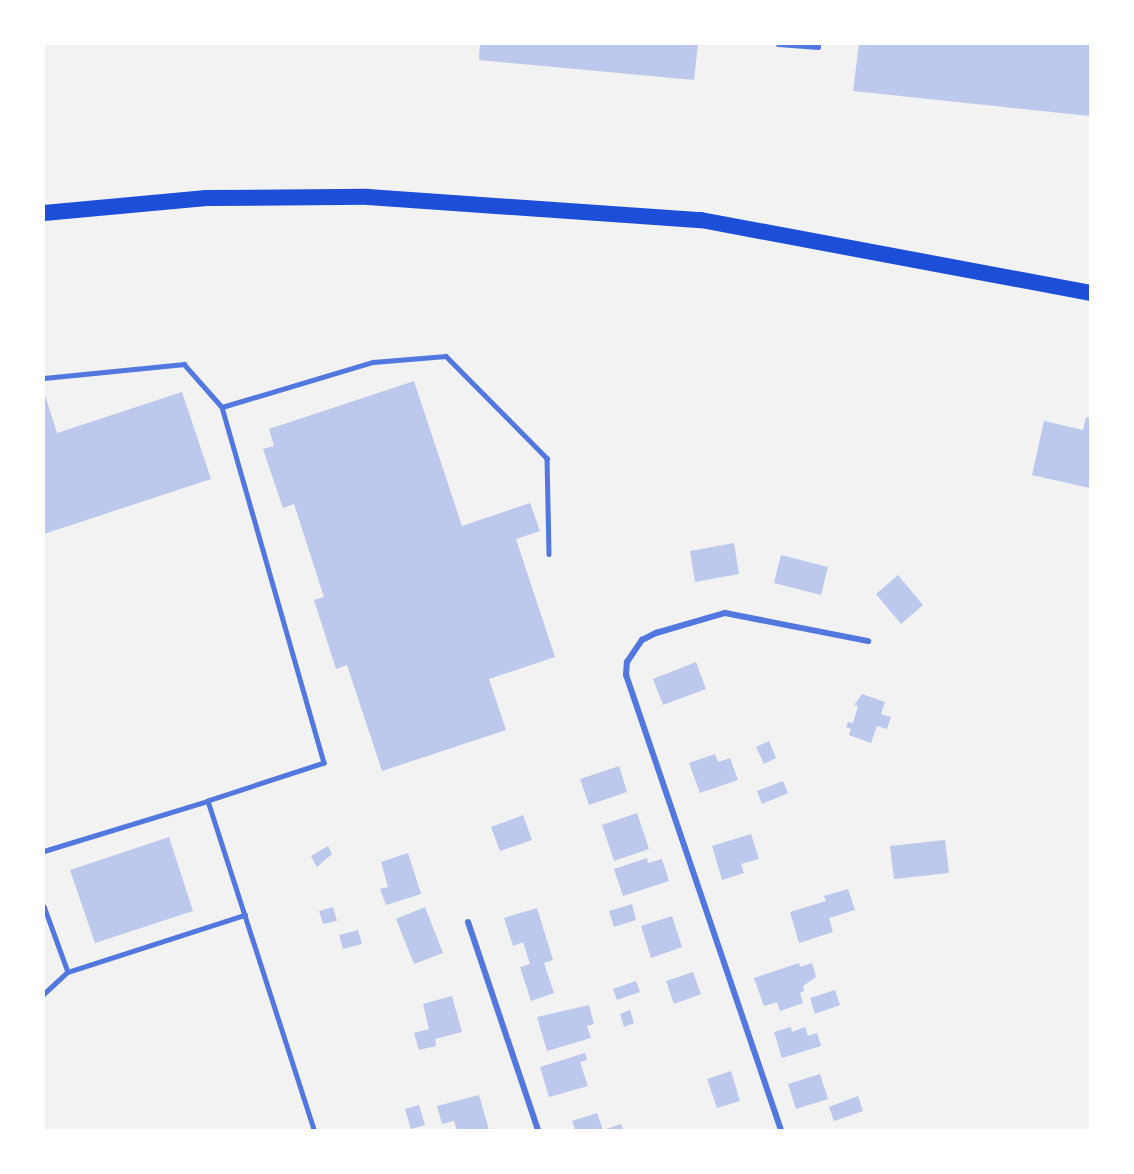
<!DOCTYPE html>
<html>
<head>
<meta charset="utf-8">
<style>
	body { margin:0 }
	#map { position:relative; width:1134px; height:1174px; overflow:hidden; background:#f2f2f2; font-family:"Varela Round",sans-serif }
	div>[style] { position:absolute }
	.building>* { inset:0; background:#bdc9ec }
	.service>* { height:4.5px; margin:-2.25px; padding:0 2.25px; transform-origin:2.25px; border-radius:2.25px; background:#5277de }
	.minor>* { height:6px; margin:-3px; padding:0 3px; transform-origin:3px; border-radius:3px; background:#5277de }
	.trunk>* { height:16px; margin:-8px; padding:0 8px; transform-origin:8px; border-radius:8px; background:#1d4ed8 }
	span { translate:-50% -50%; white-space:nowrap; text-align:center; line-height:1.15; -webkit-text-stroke:4.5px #fff; paint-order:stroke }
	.frame { position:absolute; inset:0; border:45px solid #fff; pointer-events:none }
</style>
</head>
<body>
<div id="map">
	<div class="building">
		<div style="clip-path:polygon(480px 44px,698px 44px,694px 80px,479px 60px)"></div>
		<div style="clip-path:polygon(859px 44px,1090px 44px,1090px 116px,853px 91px)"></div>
		<div style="clip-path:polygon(414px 381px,462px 526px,530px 503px,540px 531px,516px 539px,555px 657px,489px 679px,506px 730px,382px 771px,347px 665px,336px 669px,314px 600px,324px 597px,294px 504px,283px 508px,263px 449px,274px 446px,269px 429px)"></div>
		<div style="clip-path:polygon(44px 392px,57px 433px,182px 392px,211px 479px,44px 534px)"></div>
		<div style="clip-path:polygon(1086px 417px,1090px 418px,1090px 488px,1032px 475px,1044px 421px,1083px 430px)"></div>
		<div style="clip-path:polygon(734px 543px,739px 574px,695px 582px,690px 551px)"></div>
		<div style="clip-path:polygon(781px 555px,828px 567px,821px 595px,774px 583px)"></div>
		<div style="clip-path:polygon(898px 575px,923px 605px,901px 624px,876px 594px)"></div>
		<div style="clip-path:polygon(696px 662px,706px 689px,663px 705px,653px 679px)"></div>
		<div style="clip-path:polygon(862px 694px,885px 702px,881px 714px,891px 717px,887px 729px,877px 726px,871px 743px,849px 735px,851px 729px,846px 727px,848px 722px,853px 723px,858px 706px,854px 705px)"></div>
		<div style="clip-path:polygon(769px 741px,776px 758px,764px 764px,756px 747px)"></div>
		<div style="clip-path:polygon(715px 754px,718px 762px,730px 758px,738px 780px,700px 793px,689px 763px)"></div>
		<div style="clip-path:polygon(619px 766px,627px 792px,589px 805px,580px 779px)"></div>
		<div style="clip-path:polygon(783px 781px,788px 793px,762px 804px,757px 791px)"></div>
		<div style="clip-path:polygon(637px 813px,649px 849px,614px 861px,602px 825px)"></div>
		<div style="clip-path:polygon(523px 815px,532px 840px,500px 851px,491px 827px)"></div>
		<div style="clip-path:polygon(751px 834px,759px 859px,741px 864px,744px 873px,722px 880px,712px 846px)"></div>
		<div style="clip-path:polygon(169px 837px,193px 911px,95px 943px,70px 870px)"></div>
		<div style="clip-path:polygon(945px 840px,949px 873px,894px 879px,890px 846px)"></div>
		<div style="clip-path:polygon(328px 846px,332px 854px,317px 867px,311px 856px)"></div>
		<div style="clip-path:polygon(408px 853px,421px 894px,386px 905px,380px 889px,388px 887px,381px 862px)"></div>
		<div style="clip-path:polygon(647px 858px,648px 863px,662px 859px,669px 881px,623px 896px,614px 869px)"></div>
		<div style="clip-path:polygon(848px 889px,855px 910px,829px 918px,833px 932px,799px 943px,790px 912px,826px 901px,824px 896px)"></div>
		<div style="clip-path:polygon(632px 904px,636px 920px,614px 927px,609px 911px)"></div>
		<div style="clip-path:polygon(333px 907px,337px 921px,323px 924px,319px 911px)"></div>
		<div style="clip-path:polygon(425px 907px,443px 953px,414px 964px,396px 919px)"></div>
		<div style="clip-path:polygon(537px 908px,553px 960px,544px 963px,554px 993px,531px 1001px,520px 967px,530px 964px,523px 942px,513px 946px,504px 918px)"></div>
		<div style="clip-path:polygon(672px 916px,682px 947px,651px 958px,641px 926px)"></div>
		<div style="clip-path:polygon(358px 930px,362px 944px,343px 949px,339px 935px)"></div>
		<div style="clip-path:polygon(799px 963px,800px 967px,812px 963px,816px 977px,803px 986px,804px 991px,800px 993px,803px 1003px,780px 1011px,777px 1002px,764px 1006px,754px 978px)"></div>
		<div style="clip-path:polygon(693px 972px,701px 994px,674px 1004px,666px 981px)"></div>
		<div style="clip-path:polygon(636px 981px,640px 992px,617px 1000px,613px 989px)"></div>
		<div style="clip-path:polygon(835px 990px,840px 1005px,815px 1014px,810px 998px)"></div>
		<div style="clip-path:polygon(452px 996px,462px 1032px,435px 1039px,436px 1046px,419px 1050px,414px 1033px,429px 1029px,423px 1004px)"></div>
		<div style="clip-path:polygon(589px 1005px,594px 1024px,587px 1026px,591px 1038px,547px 1051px,537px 1017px)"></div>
		<div style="clip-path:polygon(630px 1010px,634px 1023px,624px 1027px,620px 1014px)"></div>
		<div style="clip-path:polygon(791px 1027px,792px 1032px,805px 1027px,808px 1036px,817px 1033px,821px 1046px,782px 1058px,774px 1032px)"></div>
		<div style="clip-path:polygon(585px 1053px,587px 1060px,580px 1062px,588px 1086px,549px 1097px,540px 1067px)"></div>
		<div style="clip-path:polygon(731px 1071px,740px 1101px,717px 1108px,707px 1079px)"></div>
		<div style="clip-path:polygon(820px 1074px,828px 1099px,796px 1109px,788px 1084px)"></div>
		<div style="clip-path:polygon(479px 1095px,489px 1130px,457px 1130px,454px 1121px,442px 1124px,437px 1106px)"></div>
		<div style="clip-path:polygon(858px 1096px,863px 1111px,834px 1121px,829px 1107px)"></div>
		<div style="clip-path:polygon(419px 1105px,425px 1125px,411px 1129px,405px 1109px)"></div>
		<div style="clip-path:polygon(597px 1113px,603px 1130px,621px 1124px,623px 1130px,575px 1130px,572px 1121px)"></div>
	</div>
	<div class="service">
		<div style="left:778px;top:44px;width:40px;rotate:4.3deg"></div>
		<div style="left:818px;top:47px;width:3px;rotate:-90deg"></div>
		<div style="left:44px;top:378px;width:141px;rotate:-5.7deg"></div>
		<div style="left:184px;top:364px;width:57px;rotate:48.5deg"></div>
		<div style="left:222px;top:407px;width:370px;rotate:74deg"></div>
		<div style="left:324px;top:763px;width:122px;rotate:161.9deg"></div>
		<div style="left:208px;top:801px;width:346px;rotate:72.1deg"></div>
		<div style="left:222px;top:407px;width:158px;rotate:-16.6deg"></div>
		<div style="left:373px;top:362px;width:73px;rotate:-4.7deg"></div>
		<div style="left:446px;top:356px;width:144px;rotate:45.3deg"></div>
		<div style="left:547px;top:458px;width:96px;rotate:88.8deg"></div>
		<div style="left:44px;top:851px;width:171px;rotate:-17deg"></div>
		<div style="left:44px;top:906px;width:70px;rotate:70deg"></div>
		<div style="left:68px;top:972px;width:33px;rotate:137deg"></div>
		<div style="left:68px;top:972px;width:186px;rotate:-17.9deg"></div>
	</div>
	<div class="minor">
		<div style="left:468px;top:922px;width:219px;rotate:71.4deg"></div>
		<div style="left:781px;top:1130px;width:481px;rotate:-108.8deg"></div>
		<div style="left:626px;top:675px;width:13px;rotate:-86deg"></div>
		<div style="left:627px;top:662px;width:27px;rotate:-56deg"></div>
		<div style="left:642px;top:640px;width:16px;rotate:-27deg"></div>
		<div style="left:656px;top:633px;width:72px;rotate:-16.2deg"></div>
		<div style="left:725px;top:613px;width:146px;rotate:11.1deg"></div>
	</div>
	<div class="trunk">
		<div style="left:44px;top:213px;width:163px;rotate:-5.3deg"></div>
		<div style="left:206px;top:198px;width:162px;rotate:-0.4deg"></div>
		<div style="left:368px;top:197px;width:334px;rotate:4deg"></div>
		<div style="left:701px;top:220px;width:396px;rotate:10.6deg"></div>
	</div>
	<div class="frame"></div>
</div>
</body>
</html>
